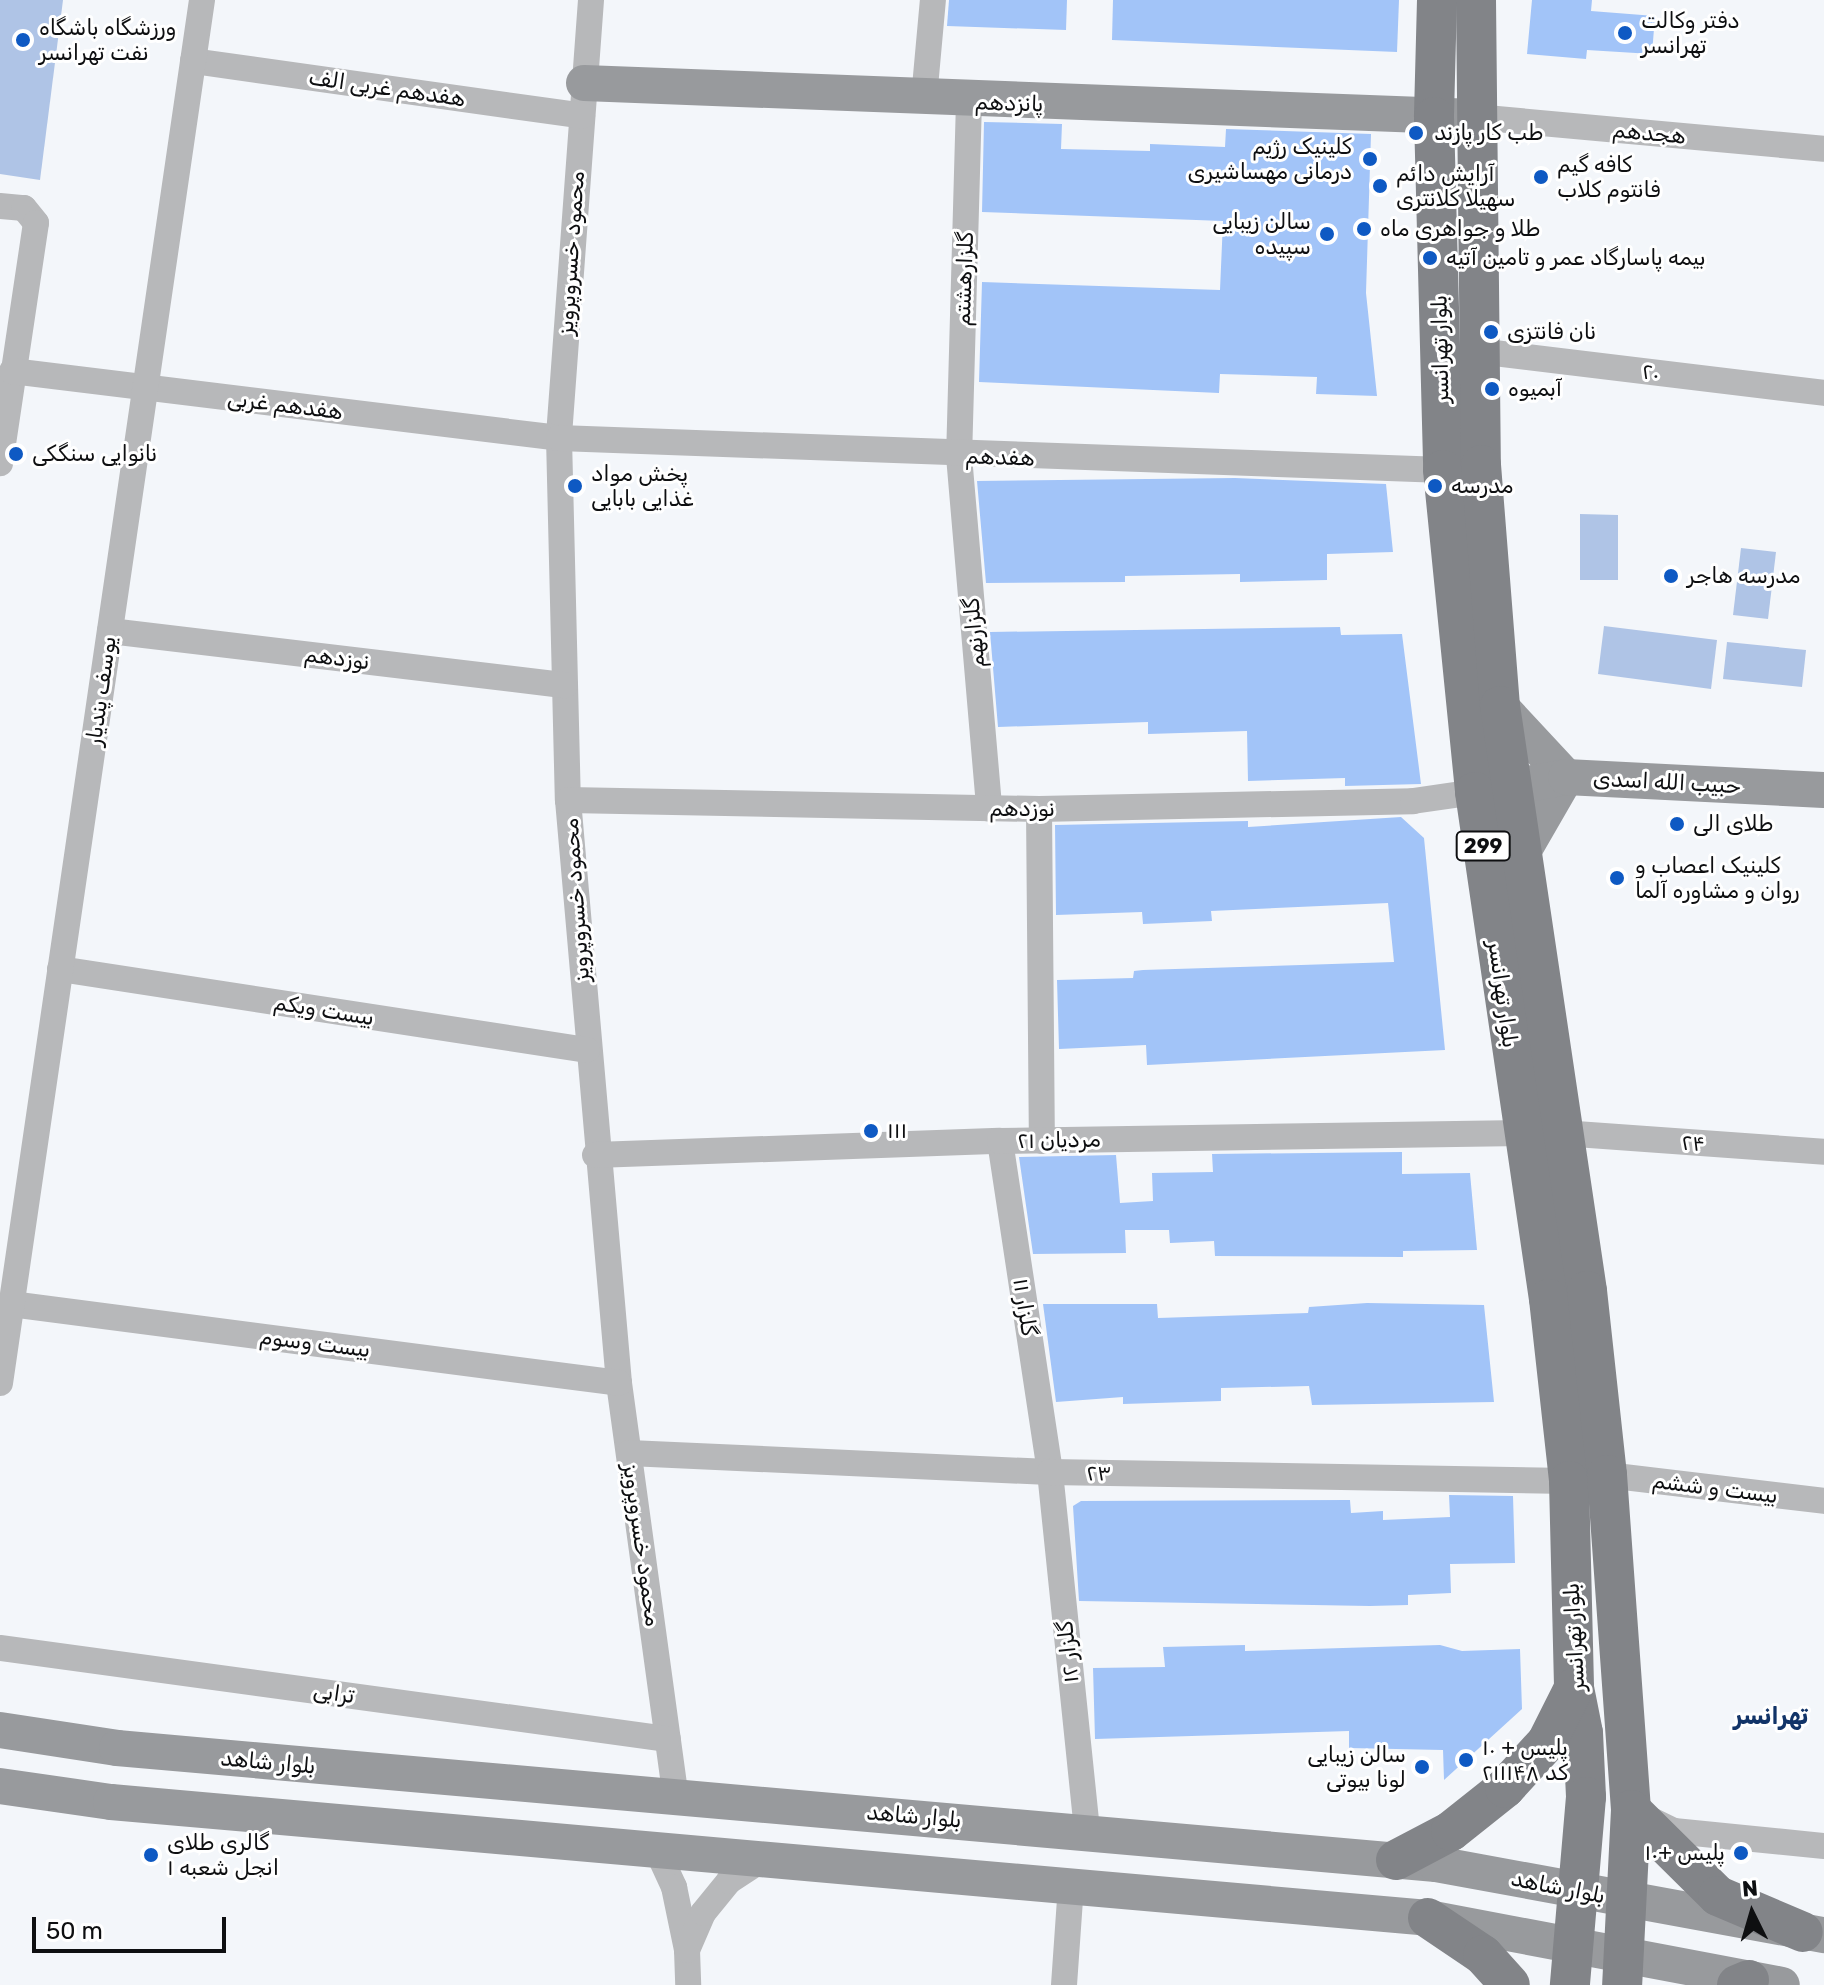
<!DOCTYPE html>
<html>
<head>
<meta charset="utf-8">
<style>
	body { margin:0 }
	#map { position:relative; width:1824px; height:1985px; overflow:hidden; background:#f3f6fa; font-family:Rubik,"Noto Naskh Arabic",sans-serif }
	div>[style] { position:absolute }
	.green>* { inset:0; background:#afc4e6 }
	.building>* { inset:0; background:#a2c4f8 }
	.street>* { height:26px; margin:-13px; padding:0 13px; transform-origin:13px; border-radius:13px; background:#b7b8ba }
	.secondary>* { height:36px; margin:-18px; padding:0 18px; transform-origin:18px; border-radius:18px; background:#989a9d }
	.primary>* { height:40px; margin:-20px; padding:0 20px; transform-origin:20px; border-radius:20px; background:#828488 }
	.dots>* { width:22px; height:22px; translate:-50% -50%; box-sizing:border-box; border:4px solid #fff; border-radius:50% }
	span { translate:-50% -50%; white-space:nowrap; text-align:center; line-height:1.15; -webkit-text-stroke:6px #fff; paint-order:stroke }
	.shield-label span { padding:2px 6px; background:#fff; border:2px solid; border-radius:6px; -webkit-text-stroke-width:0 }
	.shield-label { font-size:20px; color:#0e0f11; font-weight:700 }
	.poi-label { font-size:22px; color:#0e0f11 }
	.left { translate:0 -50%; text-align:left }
	.right { translate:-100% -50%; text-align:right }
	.street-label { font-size:22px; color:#0e0f11 }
	.neighbourhood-label { font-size:24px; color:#123468; font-weight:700 }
	.north { position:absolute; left:1712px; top:1873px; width:80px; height:80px; -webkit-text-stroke:6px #fff; paint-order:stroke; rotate:355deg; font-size:22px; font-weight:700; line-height:32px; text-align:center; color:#0e0f11 }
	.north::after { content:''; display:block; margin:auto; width:28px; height:36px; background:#0e0f11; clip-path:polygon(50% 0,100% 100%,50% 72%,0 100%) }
	.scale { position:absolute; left:32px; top:1917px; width:194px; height:36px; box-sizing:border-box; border:4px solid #0e0f11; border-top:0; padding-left:10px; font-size:24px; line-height:28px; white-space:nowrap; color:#0e0f11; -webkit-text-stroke:6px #fff; paint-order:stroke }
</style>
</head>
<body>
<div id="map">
	<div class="green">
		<div style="clip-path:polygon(0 0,63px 0,40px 180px,0 174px)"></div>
		<div style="clip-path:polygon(1580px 514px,1618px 515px,1618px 580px,1580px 580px)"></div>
		<div style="clip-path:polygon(1741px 548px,1776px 552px,1768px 619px,1733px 615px)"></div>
		<div style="clip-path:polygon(1604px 626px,1717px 640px,1711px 689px,1598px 674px)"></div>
		<div style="clip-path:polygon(1727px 642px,1806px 650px,1802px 687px,1723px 679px)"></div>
	</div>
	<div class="building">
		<div style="clip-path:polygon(949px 0,1067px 0,1066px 30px,947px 26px)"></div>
		<div style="clip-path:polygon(1113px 0,1399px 0,1397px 52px,1112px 40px)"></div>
		<div style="clip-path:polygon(1532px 0,1592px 0,1591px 11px,1655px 16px,1652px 54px,1587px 50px,1586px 59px,1527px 54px)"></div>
		<div style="clip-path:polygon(984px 122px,1062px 124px,1061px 149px,1150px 151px,1150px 144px,1225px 147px,1226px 129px,1371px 134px,1366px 293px,1377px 396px,1316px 394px,1317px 377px,1220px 374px,1219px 393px,979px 382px,982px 282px,1220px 290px,1223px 221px,982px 212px)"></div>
		<div style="clip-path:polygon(1235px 478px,1386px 484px,1393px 552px,1327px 554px,1327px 580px,1240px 582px,1240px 574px,1125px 576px,1125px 582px,986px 583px,977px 481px)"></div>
		<div style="clip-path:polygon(1340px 627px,1341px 635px,1402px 634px,1421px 784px,1345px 786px,1345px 778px,1248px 781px,1247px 731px,1148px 734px,1148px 722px,998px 727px,990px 632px)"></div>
		<div style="clip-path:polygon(1401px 817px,1424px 838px,1445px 1050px,1147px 1065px,1146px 1045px,1059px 1049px,1057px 980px,1133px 978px,1134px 971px,1143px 970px,1394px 962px,1388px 903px,1211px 911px,1212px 921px,1143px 924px,1142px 912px,1056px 915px,1055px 825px,1248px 821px,1248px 827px)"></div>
		<div style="clip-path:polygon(1402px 1152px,1402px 1174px,1470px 1173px,1477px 1250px,1403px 1251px,1403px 1257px,1215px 1256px,1214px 1241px,1170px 1243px,1169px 1230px,1125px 1230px,1126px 1253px,1033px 1254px,1019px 1157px,1116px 1155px,1120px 1203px,1153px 1201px,1152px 1173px,1213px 1172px,1212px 1154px)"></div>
		<div style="clip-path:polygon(1367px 1303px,1484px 1305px,1494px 1402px,1312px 1405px,1309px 1386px,1221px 1388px,1221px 1401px,1123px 1404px,1123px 1397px,1056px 1402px,1043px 1304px,1157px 1304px,1158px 1318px,1308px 1313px,1309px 1307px)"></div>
		<div style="clip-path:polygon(1449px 1495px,1513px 1496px,1515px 1563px,1450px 1564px,1451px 1593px,1408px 1595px,1408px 1605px,1370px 1606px,1079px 1601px,1073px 1506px,1081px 1501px,1350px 1500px,1351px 1513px,1383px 1511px,1383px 1520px,1450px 1517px)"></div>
		<div style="clip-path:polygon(1245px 1645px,1245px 1651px,1440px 1645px,1462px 1651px,1520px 1649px,1522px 1709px,1444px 1780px,1443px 1750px,1349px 1748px,1349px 1731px,1095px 1739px,1093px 1668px,1165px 1667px,1163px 1647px)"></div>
	</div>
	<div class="street">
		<div style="left:591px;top:0;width:439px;rotate:94.2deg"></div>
		<div style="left:559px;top:438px;width:362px;rotate:88.6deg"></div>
		<div style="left:568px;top:800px;width:585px;rotate:85deg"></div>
		<div style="left:619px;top:1383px;width:418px;rotate:82.2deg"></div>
		<div style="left:193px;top:61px;width:393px;rotate:8deg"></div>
		<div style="left:924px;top:98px;width:98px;rotate:-84.8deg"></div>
		<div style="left:969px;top:101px;width:355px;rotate:91.6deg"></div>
		<div style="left:959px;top:456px;width:354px;rotate:85.1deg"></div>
		<div style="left:1475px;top:117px;width:350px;rotate:5.2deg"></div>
		<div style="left:0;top:206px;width:24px;rotate:5deg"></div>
		<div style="left:24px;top:208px;width:19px;rotate:51deg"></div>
		<div style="left:36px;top:223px;width:243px;rotate:98.5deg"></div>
		<div style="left:1478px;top:351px;width:349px;rotate:6.9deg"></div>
		<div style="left:12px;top:371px;width:551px;rotate:6.98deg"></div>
		<div style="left:559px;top:438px;width:885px;rotate:2.07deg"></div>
		<div style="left:110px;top:631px;width:458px;rotate:6.8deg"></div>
		<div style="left:568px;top:800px;width:471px;rotate:1.1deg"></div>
		<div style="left:1039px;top:809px;width:374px;rotate:-1.2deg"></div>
		<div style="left:1413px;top:801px;width:76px;rotate:-8.3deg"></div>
		<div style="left:1039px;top:809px;width:332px;rotate:89.5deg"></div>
		<div style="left:60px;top:969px;width:533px;rotate:8.74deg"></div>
		<div style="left:1562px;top:1133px;width:263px;rotate:4.1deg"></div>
		<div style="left:1000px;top:1141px;width:335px;rotate:81.4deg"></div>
		<div style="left:1050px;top:1472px;width:361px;rotate:84.1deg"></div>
		<div style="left:595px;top:1155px;width:405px;rotate:-2deg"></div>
		<div style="left:1000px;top:1141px;width:523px;rotate:-0.88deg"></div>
		<div style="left:11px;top:1304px;width:613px;rotate:7.4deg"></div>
		<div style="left:0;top:1383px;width:1398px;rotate:-81.69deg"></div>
		<div style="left:629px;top:1453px;width:421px;rotate:2.6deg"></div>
		<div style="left:1050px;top:1472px;width:519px;rotate:0.99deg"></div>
		<div style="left:1607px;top:1475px;width:219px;rotate:6.8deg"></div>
		<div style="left:0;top:1648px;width:674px;rotate:7.76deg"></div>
		<div style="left:1649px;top:1819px;width:28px;rotate:26deg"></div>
		<div style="left:1674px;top:1831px;width:151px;rotate:5.7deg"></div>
		<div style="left:657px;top:1850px;width:41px;rotate:65.3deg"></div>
		<div style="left:674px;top:1887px;width:64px;rotate:78.3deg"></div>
		<div style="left:687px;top:1950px;width:35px;rotate:88deg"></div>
		<div style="left:687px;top:1950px;width:40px;rotate:-66.6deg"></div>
		<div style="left:703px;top:1913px;width:41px;rotate:-50.9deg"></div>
		<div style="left:729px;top:1881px;width:40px;rotate:-32.9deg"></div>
		<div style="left:1064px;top:1985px;width:99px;rotate:-86deg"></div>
	</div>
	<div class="secondary">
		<div style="left:584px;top:83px;width:892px;rotate:2.19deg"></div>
		<div style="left:1500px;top:706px;width:97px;rotate:47.1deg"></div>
		<div style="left:1566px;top:777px;width:90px;rotate:120deg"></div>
		<div style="left:1511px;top:787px;width:56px;rotate:-10.3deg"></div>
		<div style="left:1566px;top:777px;width:258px;rotate:2.9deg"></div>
		<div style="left:0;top:1730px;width:118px;rotate:8.7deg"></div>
		<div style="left:117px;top:1748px;width:1324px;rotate:5.03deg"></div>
		<div style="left:1436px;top:1864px;width:394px;rotate:10.4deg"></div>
		<div style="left:0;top:1786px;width:112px;rotate:8.2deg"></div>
		<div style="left:111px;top:1802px;width:1322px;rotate:5.03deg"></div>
		<div style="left:1428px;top:1918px;width:360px;rotate:10.7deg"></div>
	</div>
	<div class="primary">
		<div style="left:1437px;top:0;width:117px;rotate:91.5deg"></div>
		<div style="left:1434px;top:117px;width:353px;rotate:88.5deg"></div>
		<div style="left:1443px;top:470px;width:324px;rotate:84.3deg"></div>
		<div style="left:1475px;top:792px;width:512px;rotate:81.7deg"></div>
		<div style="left:1549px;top:1299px;width:183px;rotate:83.7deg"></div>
		<div style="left:1569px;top:1481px;width:207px;rotate:88.6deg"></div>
		<div style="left:1574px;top:1688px;width:46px;rotate:78.7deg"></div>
		<div style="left:1583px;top:1733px;width:64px;rotate:87.3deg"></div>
		<div style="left:1586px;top:1797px;width:189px;rotate:94.9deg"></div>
		<div style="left:1476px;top:0;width:465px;rotate:89.4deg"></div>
		<div style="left:1481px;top:465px;width:242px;rotate:85.5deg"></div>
		<div style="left:1500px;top:706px;width:591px;rotate:81.54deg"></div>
		<div style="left:1587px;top:1291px;width:185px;rotate:83.8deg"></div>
		<div style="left:1607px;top:1475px;width:336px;rotate:85.9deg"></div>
		<div style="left:1631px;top:1810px;width:175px;rotate:92.9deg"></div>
		<div style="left:1631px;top:1810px;width:122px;rotate:44.7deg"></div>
		<div style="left:1718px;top:1896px;width:92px;rotate:23deg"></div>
		<div style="left:1396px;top:1860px;width:62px;rotate:-27.8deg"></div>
		<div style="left:1451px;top:1831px;width:69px;rotate:-38.5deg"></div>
		<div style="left:1505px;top:1788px;width:62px;rotate:-47.6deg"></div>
		<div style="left:1547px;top:1742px;width:60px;rotate:-63.4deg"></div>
		<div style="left:1428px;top:1918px;width:66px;rotate:33.9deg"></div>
		<div style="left:1483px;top:1955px;width:40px;rotate:48deg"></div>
		<div style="left:1737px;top:1985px;width:13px;rotate:-23deg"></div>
	</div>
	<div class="dots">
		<div style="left:1625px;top:33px;background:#0e59c3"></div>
		<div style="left:23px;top:40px;background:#0e59c3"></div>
		<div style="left:1416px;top:133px;background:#0e59c3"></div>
		<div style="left:1370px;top:159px;background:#0e59c3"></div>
		<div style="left:1541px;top:177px;background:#0e59c3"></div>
		<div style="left:1380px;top:186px;background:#0e59c3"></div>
		<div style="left:1364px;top:229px;background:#0e59c3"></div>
		<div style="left:1327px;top:234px;background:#0e59c3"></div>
		<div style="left:1430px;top:258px;background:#0e59c3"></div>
		<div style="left:1491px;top:332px;background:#0e59c3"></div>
		<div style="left:1492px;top:389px;background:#0e59c3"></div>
		<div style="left:16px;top:454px;background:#0e59c3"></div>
		<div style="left:575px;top:486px;background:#0e59c3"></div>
		<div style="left:1435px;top:486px;background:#0e59c3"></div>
		<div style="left:1671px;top:576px;background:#0e59c3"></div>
		<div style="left:1677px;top:824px;background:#0e59c3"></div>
		<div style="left:1617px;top:878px;background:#0e59c3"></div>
		<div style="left:871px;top:1131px;background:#0e59c3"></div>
		<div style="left:1466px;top:1760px;background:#0e59c3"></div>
		<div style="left:1422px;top:1767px;background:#0e59c3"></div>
		<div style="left:1741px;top:1853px;background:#0e59c3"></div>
		<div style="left:151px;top:1855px;background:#0e59c3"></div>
	</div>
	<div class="shield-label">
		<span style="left:1483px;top:846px">299</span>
	</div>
	<div class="poi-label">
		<span class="left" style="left:1641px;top:33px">دفتر وکالت<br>تهرانسر</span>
		<span class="left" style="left:39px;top:40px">ورزشگاه باشگاه<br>نفت تهرانسر</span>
		<span class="left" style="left:1434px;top:133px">طب کار پازند</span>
		<span class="right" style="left:1352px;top:159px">کلینیک رژیم<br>درمانی مهساشیری</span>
		<span class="left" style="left:1557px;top:177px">کافه گیم<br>فانتوم کلاب</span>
		<span class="left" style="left:1396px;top:186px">آرایش دائم<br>سهیلا کلانتری</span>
		<span class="right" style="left:1311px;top:234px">سالن زیبایی<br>سپیده</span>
		<span class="left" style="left:1380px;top:229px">طلا و جواهری ماه</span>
		<span class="left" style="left:1446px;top:258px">بیمه پاسارگاد عمر و تامین آتیه</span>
		<span class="left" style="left:1507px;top:332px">نان فانتزی</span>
		<span class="left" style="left:1508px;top:389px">آبمیوه</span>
		<span class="left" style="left:32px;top:454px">نانوایی سنگکی</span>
		<span class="left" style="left:591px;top:486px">پخش مواد<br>غذایی بابایی</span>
		<span class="left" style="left:1451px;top:486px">مدرسه</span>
		<span class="left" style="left:1687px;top:576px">مدرسه هاجر</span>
		<span class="left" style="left:1693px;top:824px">طلای الی</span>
		<span class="left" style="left:1635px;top:878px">کلینیک اعصاب و<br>روان و مشاوره آلما</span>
		<span class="left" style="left:887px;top:1131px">۱۱۱</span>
		<span class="left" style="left:1482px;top:1760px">پلیس + ۱۰<br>کد ۲۱۱۱۴۸</span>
		<span class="right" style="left:1406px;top:1767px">سالن زیبایی<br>لونا بیوتی</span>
		<span class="left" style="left:167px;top:1855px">گالری طلای<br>انجل شعبه ۱</span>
		<span class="right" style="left:1725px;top:1853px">پلیس +۱۰</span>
	</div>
	<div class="street-label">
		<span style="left:387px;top:88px;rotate:8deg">هفدهم غربی الف</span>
		<span style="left:1009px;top:103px;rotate:2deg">پانزدهم</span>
		<span style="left:1649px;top:133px;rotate:5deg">هجدهم</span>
		<span style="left:571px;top:253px;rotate:-86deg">محمود خسروپرویز</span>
		<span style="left:964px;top:279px;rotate:-88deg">گلزارهشتم</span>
		<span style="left:1440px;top:349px;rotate:-91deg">بلوار تهرانسر</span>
		<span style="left:1651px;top:372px;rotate:7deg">۲۰</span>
		<span style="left:285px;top:405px;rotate:7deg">هفدهم غربی</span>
		<span style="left:1000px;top:457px;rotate:2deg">هفدهم</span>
		<span style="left:974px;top:633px;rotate:-95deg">گلزارنهم</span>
		<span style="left:337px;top:658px;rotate:7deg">نوزدهم</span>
		<span style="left:101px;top:691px;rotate:-82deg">یوسف پندیار</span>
		<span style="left:1667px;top:782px;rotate:3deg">حبیب الله اسدی</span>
		<span style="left:1022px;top:809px">نوزدهم</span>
		<span style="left:576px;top:900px;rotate:-94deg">محمود خسروپرویز</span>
		<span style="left:1503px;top:994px;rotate:82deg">بلوار تهرانسر</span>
		<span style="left:324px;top:1010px;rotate:9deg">بیست ویکم</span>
		<span style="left:1059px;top:1140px;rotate:-1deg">۲۱ مردیان</span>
		<span style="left:1693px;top:1143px;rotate:4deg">۲۴</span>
		<span style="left:1025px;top:1307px;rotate:81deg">گلزار ۱۱</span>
		<span style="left:315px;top:1343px;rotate:7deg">بیست وسوم</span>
		<span style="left:1099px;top:1473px;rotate:1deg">۲۳</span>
		<span style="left:1715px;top:1488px;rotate:7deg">بیست و ششم</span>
		<span style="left:642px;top:1545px;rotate:82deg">محمود خسروپرویز</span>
		<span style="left:1574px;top:1637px;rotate:-93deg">بلوار تهرانسر</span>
		<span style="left:1068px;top:1652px;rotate:-96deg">گلزار ۱۲</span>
		<span style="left:334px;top:1693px;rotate:8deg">ترابی</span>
		<span style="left:268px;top:1762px;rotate:5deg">بلوار شاهد</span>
		<span style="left:914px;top:1816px;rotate:5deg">بلوار شاهد</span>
		<span style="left:1558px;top:1887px;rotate:11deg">بلوار شاهد</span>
	</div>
	<div class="neighbourhood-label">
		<span style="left:1771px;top:1717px">تهرانسر</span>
	</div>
	<div class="north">N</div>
	<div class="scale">50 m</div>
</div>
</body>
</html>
